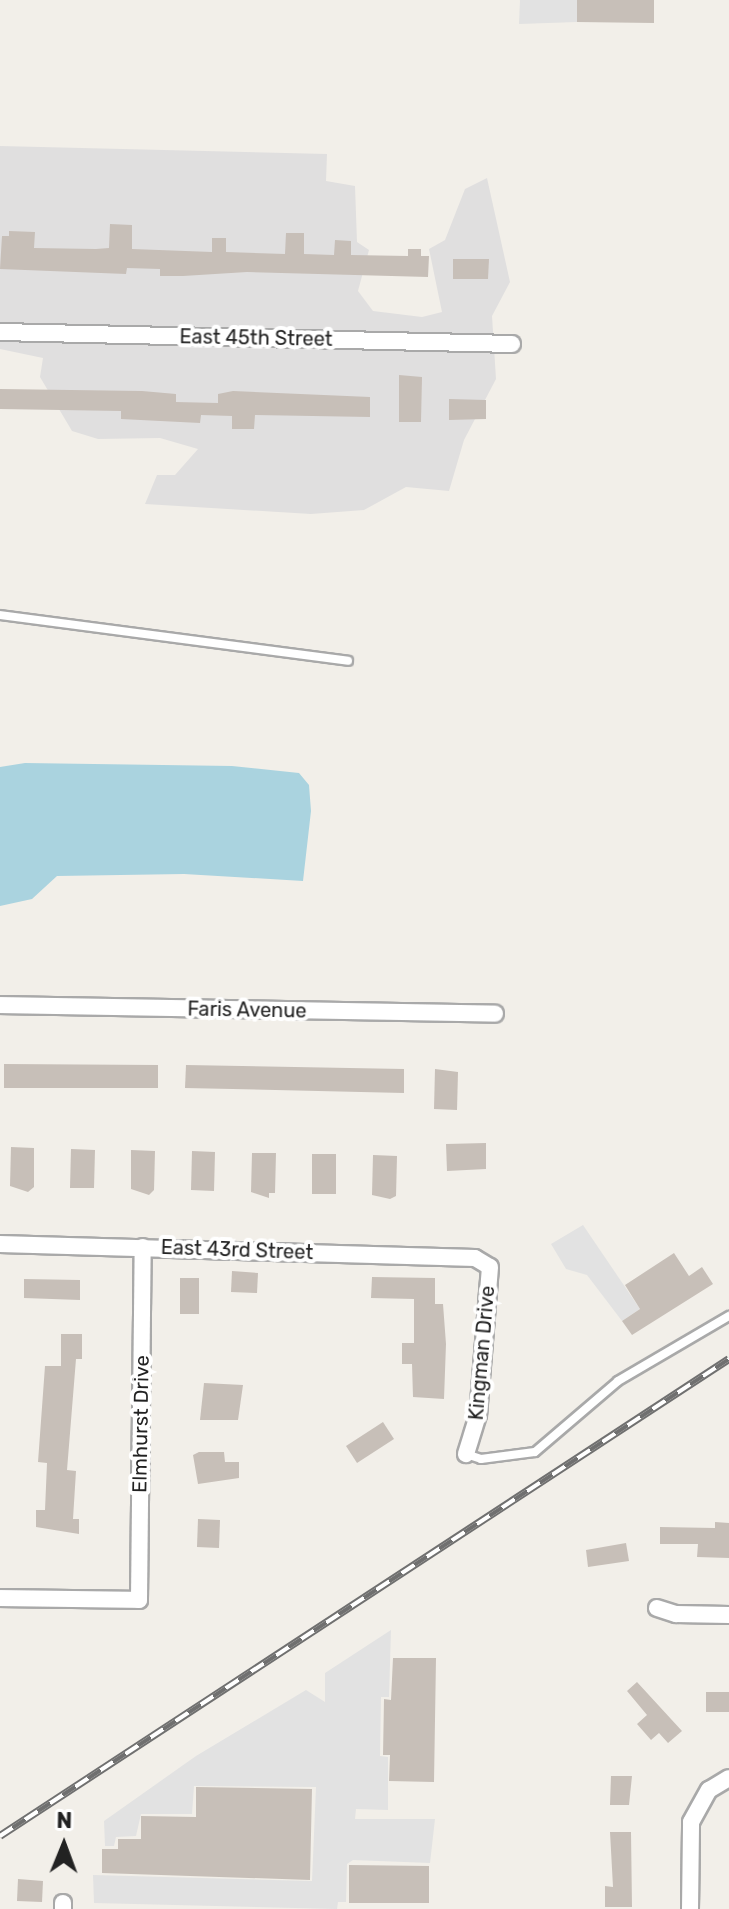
<!DOCTYPE html>
<html>
<head>
<meta charset="utf-8">
<style>
	body { margin:0 }
	#map { position:relative; width:729px; height:1909px; overflow:hidden; background:#f2efe9; font-family:Rubik,sans-serif }
	div>[style] { position:absolute }
	.residential>* { inset:0; background:#e0dfdf }
	.parking>* { inset:0; background:#e2e2e2 }
	.water>* { inset:0; background:#aad3df }
	.building>* { inset:0; background:#c7bfb8 }
	.roads { filter:drop-shadow(2px 0 #a9a9a9) drop-shadow(-2px 0 #a9a9a9) drop-shadow(0 2px #a9a9a9) drop-shadow(0 -2px #a9a9a9) }
	.lane>* { height:8px; margin:-4px; padding:0 4px; transform-origin:4px; border-radius:4px; background:#fff }
	.street>* { height:16px; margin:-8px; padding:0 8px; transform-origin:8px; border-radius:8px; background:#fff }
	.rail>* { height:8px; margin-top:-4px; transform-origin:0; background:repeating-linear-gradient(90deg,#fff 0 15px,#707070 0 30px); box-sizing:border-box; border-block:2px solid #707070 }
	span { translate:-50% -50%; white-space:nowrap; text-align:center; line-height:1.15; -webkit-text-stroke:8px #fff; paint-order:stroke }
	.street-label { font-size:20px; color:#222 }
	.north { position:absolute; left:24px; top:1805px; width:80px; height:80px; -webkit-text-stroke:6px #fff; paint-order:stroke; rotate:1deg; font-size:22px; font-weight:700; line-height:32px; text-align:center; color:#222 }
	.north::after { content:''; display:block; margin:auto; width:28px; height:36px; background:#222; clip-path:polygon(50% 0,100% 100%,50% 72%,0 100%) }
</style>
</head>
<body>
<div id="map">
	<div class="residential">
		<div style="clip-path:polygon(0 146px,327px 154px,326px 181px,355px 186px,357px 242px,369px 250px,358px 291px,373px 311px,422px 317px,442px 312px,429px 249px,445px 240px,465px 189px,487px 178px,510px 282px,492px 316px,496px 379px,464px 440px,449px 491px,406px 487px,364px 510px,311px 514px,145px 504px,157px 475px,175px 475px,198px 449px,160px 438px,98px 439px,72px 431px,40px 377px,43px 358px,0 349px)"></div>
	</div>
	<div class="parking">
		<div style="clip-path:polygon(520px 0,577px 0,577px 22px,519px 24px)"></div>
		<div style="clip-path:polygon(583px 1225px,640px 1309px,622px 1321px,587px 1275px,566px 1269px,551px 1244px)"></div>
		<div style="clip-path:polygon(391px 1630px,389px 1697px,381px 1697px,380px 1756px,388px 1757px,388px 1810px,356px 1809px,355px 1819px,435px 1819px,430px 1863px,353px 1860px,347px 1864px,346px 1902px,338px 1902px,337px 1909px,94px 1903px,93px 1875px,312px 1881px,316px 1787px,194px 1786px,192px 1814px,141px 1814px,136px 1836px,116px 1837px,114px 1846px,105px 1846px,104px 1821px,196px 1756px,306px 1690px,325px 1702px,325px 1673px)"></div>
	</div>
	<div class="water">
		<div style="clip-path:polygon(25px 763px,232px 766px,299px 773px,309px 785px,311px 811px,303px 881px,184px 874px,57px 876px,32px 899px,0 906px,0 767px)"></div>
	</div>
	<div class="building">
		<div style="clip-path:polygon(577px 0,654px 0,654px 23px,577px 22px)"></div>
		<div style="clip-path:polygon(110px 224px,132px 225px,132px 249px,212px 252px,212px 238px,226px 238px,226px 252px,285px 254px,286px 233px,304px 233px,304px 254px,334px 255px,335px 240px,351px 241px,351px 255px,408px 256px,408px 249px,421px 249px,421px 256px,429px 256px,428px 277px,247px 272px,183px 276px,160px 276px,160px 269px,127px 268px,126px 274px,0 269px,2px 236px,9px 236px,9px 231px,35px 232px,34px 248px,96px 249px,109px 248px)"></div>
		<div style="clip-path:polygon(453px 259px,489px 259px,488px 279px,453px 279px)"></div>
		<div style="clip-path:polygon(399px 375px,422px 377px,421px 422px,399px 422px)"></div>
		<div style="clip-path:polygon(0 389px,142px 391px,176px 394px,176px 402px,218px 403px,218px 394px,233px 391px,370px 397px,370px 417px,255px 415px,254px 429px,232px 429px,232px 416px,201px 415px,200px 423px,121px 419px,121px 411px,0 409px)"></div>
		<div style="clip-path:polygon(449px 399px,486px 400px,486px 419px,449px 420px)"></div>
		<div style="clip-path:polygon(4px 1064px,158px 1065px,158px 1088px,4px 1088px)"></div>
		<div style="clip-path:polygon(186px 1065px,404px 1069px,404px 1093px,185px 1088px)"></div>
		<div style="clip-path:polygon(435px 1069px,458px 1072px,457px 1110px,434px 1109px)"></div>
		<div style="clip-path:polygon(486px 1143px,486px 1169px,447px 1171px,446px 1144px)"></div>
		<div style="clip-path:polygon(11px 1147px,34px 1148px,34px 1187px,28px 1192px,10px 1186px)"></div>
		<div style="clip-path:polygon(71px 1149px,95px 1150px,94px 1188px,70px 1188px)"></div>
		<div style="clip-path:polygon(131px 1150px,155px 1151px,154px 1190px,149px 1195px,131px 1189px)"></div>
		<div style="clip-path:polygon(192px 1151px,215px 1152px,214px 1191px,191px 1190px)"></div>
		<div style="clip-path:polygon(252px 1153px,276px 1153px,275px 1193px,269px 1193px,269px 1198px,251px 1192px)"></div>
		<div style="clip-path:polygon(312px 1154px,336px 1154px,336px 1194px,312px 1194px)"></div>
		<div style="clip-path:polygon(373px 1155px,397px 1156px,396px 1196px,390px 1199px,372px 1195px)"></div>
		<div style="clip-path:polygon(674px 1253px,689px 1276px,702px 1267px,713px 1284px,632px 1335px,622px 1321px,640px 1309px,625px 1285px)"></div>
		<div style="clip-path:polygon(232px 1271px,258px 1273px,257px 1293px,231px 1292px)"></div>
		<div style="clip-path:polygon(372px 1277px,435px 1278px,435px 1304px,443px 1304px,446px 1344px,444px 1399px,413px 1397px,412px 1364px,402px 1364px,402px 1343px,414px 1343px,414px 1299px,371px 1298px)"></div>
		<div style="clip-path:polygon(180px 1278px,199px 1278px,199px 1314px,180px 1314px)"></div>
		<div style="clip-path:polygon(24px 1279px,80px 1280px,80px 1300px,24px 1298px)"></div>
		<div style="clip-path:polygon(61px 1334px,82px 1334px,82px 1359px,76px 1359px,67px 1470px,76px 1471px,73px 1519px,79px 1519px,79px 1534px,36px 1527px,36px 1510px,45px 1510px,47px 1463px,38px 1462px,45px 1366px,61px 1366px)"></div>
		<div style="clip-path:polygon(204px 1383px,243px 1385px,238px 1420px,200px 1420px)"></div>
		<div style="clip-path:polygon(383px 1422px,394px 1439px,357px 1463px,346px 1446px)"></div>
		<div style="clip-path:polygon(199px 1452px,224px 1452px,225px 1462px,239px 1462px,239px 1478px,198px 1484px,193px 1455px)"></div>
		<div style="clip-path:polygon(198px 1519px,220px 1520px,219px 1548px,197px 1547px)"></div>
		<div style="clip-path:polygon(715px 1522px,729px 1523px,729px 1558px,697px 1557px,698px 1544px,660px 1544px,660px 1527px,715px 1528px)"></div>
		<div style="clip-path:polygon(626px 1543px,629px 1561px,588px 1567px,586px 1550px)"></div>
		<div style="clip-path:polygon(393px 1658px,436px 1658px,434px 1782px,389px 1781px,390px 1755px,383px 1755px,384px 1699px,391px 1700px)"></div>
		<div style="clip-path:polygon(637px 1682px,682px 1731px,668px 1743px,659px 1733px,651px 1740px,637px 1724px,647px 1715px,627px 1691px)"></div>
		<div style="clip-path:polygon(706px 1692px,729px 1692px,729px 1712px,706px 1712px)"></div>
		<div style="clip-path:polygon(611px 1776px,632px 1776px,629px 1805px,610px 1805px)"></div>
		<div style="clip-path:polygon(196px 1787px,312px 1789px,310px 1880px,102px 1873px,102px 1849px,118px 1849px,118px 1839px,141px 1839px,141px 1816px,196px 1817px)"></div>
		<div style="clip-path:polygon(610px 1832px,631px 1832px,632px 1907px,605px 1907px,605px 1886px,613px 1887px)"></div>
		<div style="clip-path:polygon(349px 1865px,429px 1866px,429px 1903px,349px 1903px)"></div>
		<div style="clip-path:polygon(18px 1879px,43px 1881px,42px 1902px,17px 1901px)"></div>
	</div>
	<div class="roads">
		<div class="lane">
			<div style="left:0;top:615px;width:351px;rotate:7.5deg"></div>
			<div style="left:466px;top:1454px;width:16px;rotate:18deg"></div>
			<div style="left:481px;top:1459px;width:54px;rotate:-7.4deg"></div>
			<div style="left:535px;top:1452px;width:109px;rotate:-40.5deg"></div>
			<div style="left:618px;top:1381px;width:129px;rotate:-30.4deg"></div>
		</div>
		<div class="street">
			<div style="left:0;top:332px;width:512px;rotate:1.34deg"></div>
			<div style="left:0;top:1005px;width:495px;rotate:1deg"></div>
			<div style="left:0;top:1244px;width:475px;rotate:1.7deg"></div>
			<div style="left:475px;top:1258px;width:17px;rotate:31deg"></div>
			<div style="left:490px;top:1267px;width:148px;rotate:94.6deg"></div>
			<div style="left:478px;top:1415px;width:41px;rotate:107.1deg"></div>
			<div style="left:0;top:1598px;width:139px;rotate:0.8deg"></div>
			<div style="left:139px;top:1600px;width:353px;rotate:-89.4deg"></div>
			<div style="left:657px;top:1608px;width:20px;rotate:18deg"></div>
			<div style="left:676px;top:1614px;width:53px;rotate:1.1deg"></div>
			<div style="left:63px;top:1909px;width:6px;rotate:-90deg"></div>
			<div style="left:690px;top:1909px;width:87px;rotate:-89.3deg"></div>
			<div style="left:691px;top:1822px;width:37px;rotate:-61deg"></div>
			<div style="left:709px;top:1790px;width:23px;rotate:-31deg"></div>
		</div>
	</div>
	<div class="rail">
		<div style="left:0;top:1836px;width:871px;rotate:-33.2deg"></div>
	</div>
	<div class="street-label">
		<span style="left:256px;top:338px;rotate:1deg">East 45th Street</span>
		<span style="left:247px;top:1010px;rotate:1deg">Faris Avenue</span>
		<span style="left:237px;top:1250px;rotate:2deg">East 43rd Street</span>
		<span style="left:482px;top:1353px;rotate:-85deg">Kingman Drive</span>
		<span style="left:141px;top:1424px;rotate:-89deg">Elmhurst Drive</span>
	</div>
	<div class="north">N</div>
</div>
</body>
</html>
